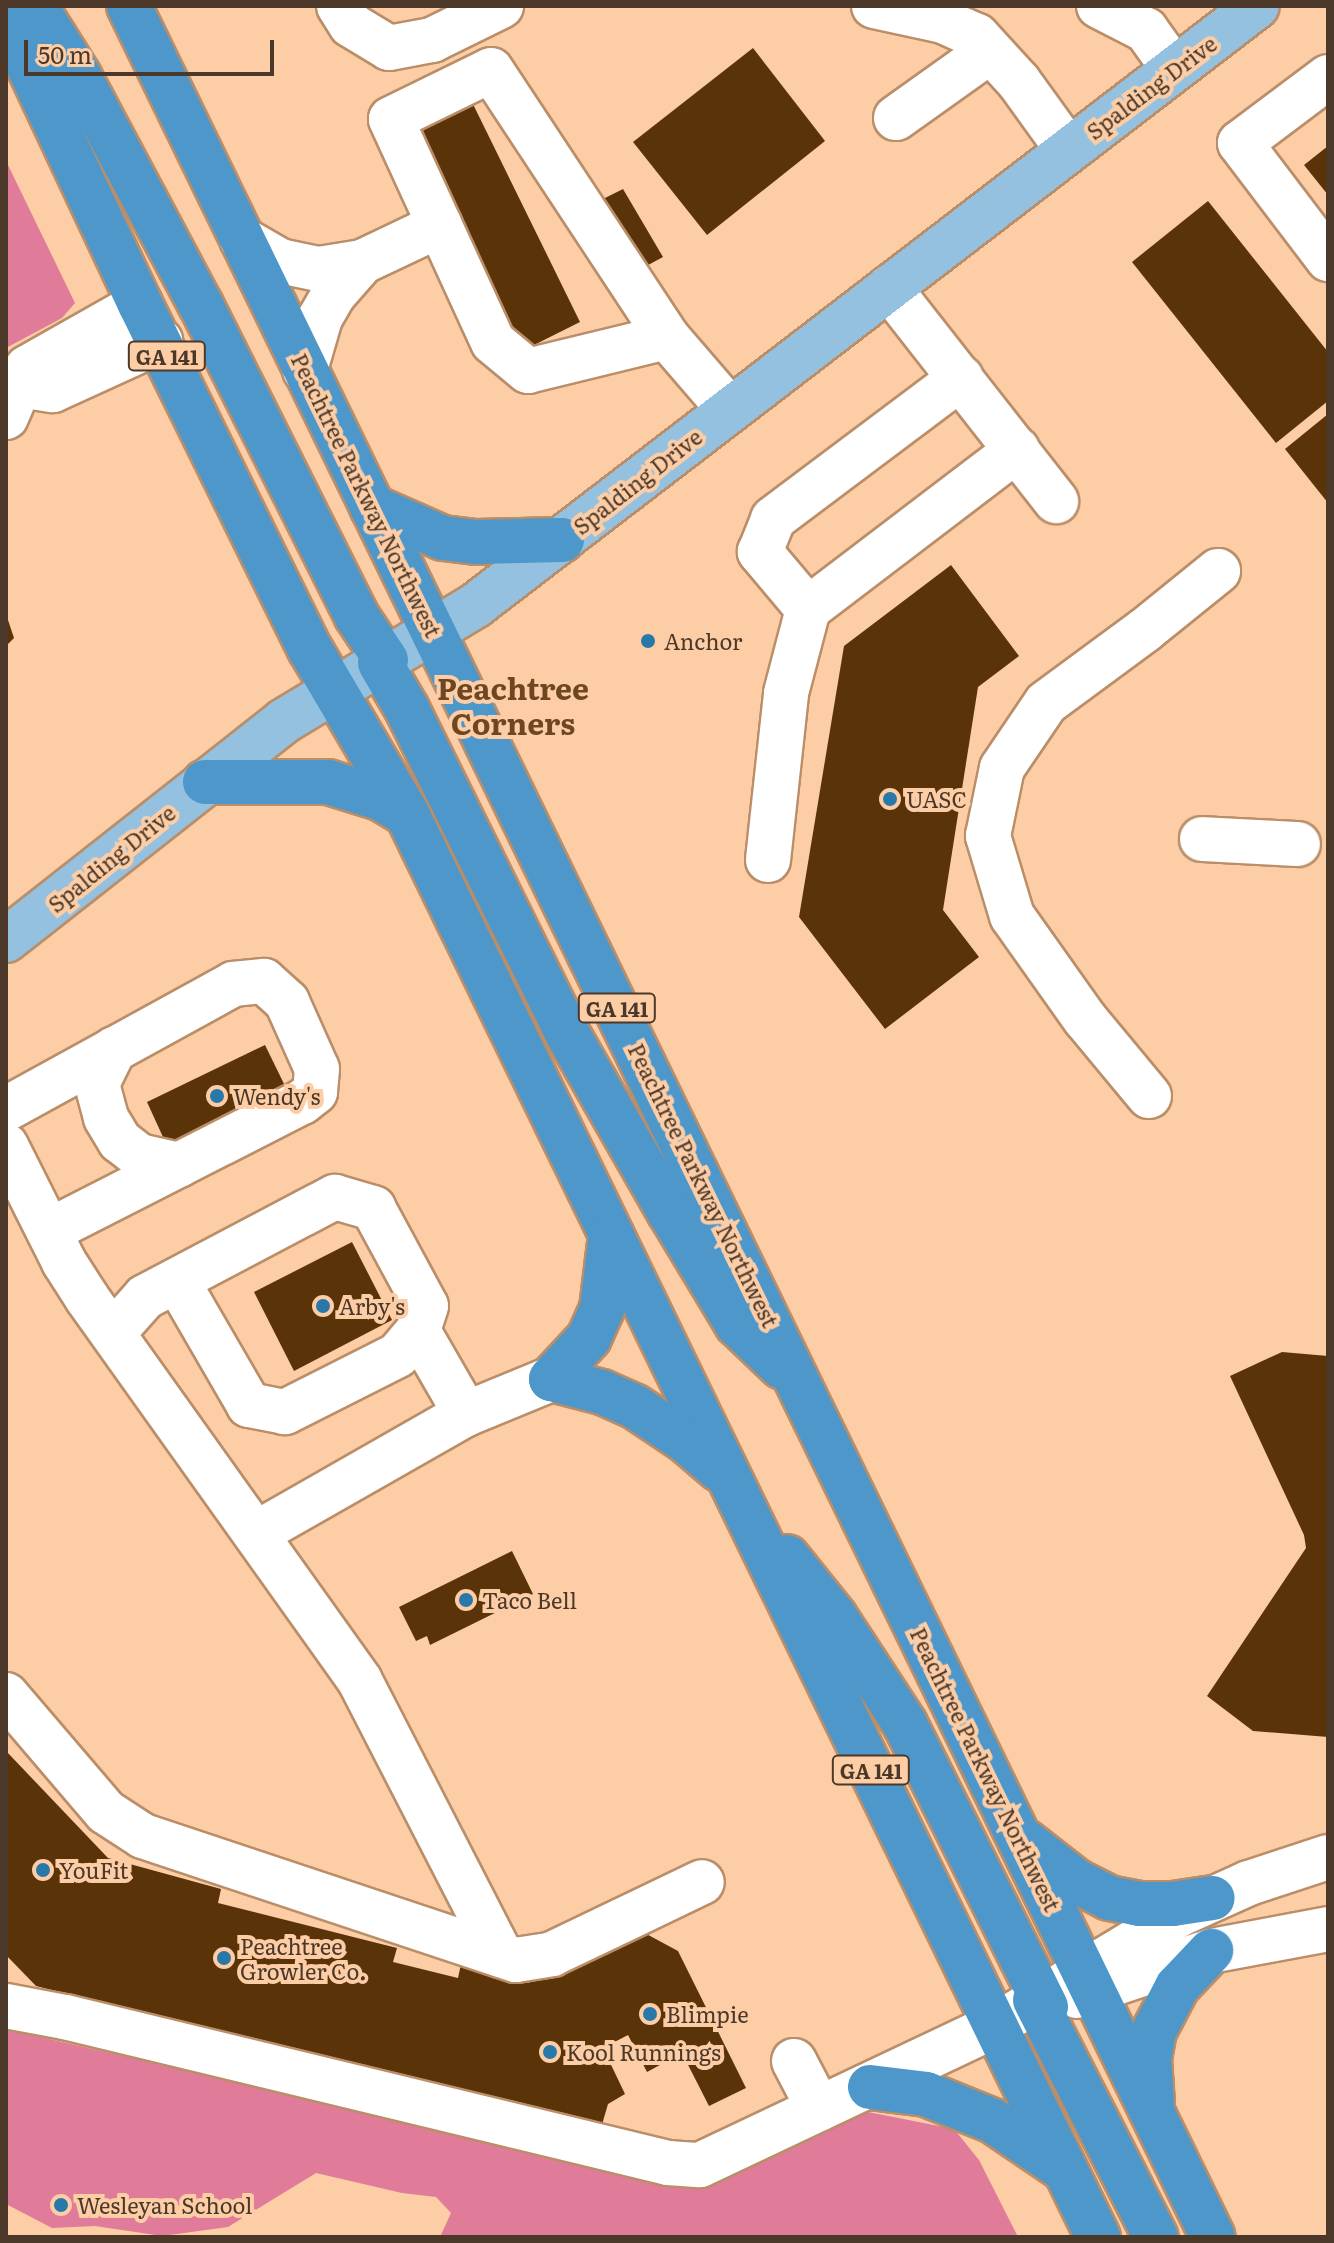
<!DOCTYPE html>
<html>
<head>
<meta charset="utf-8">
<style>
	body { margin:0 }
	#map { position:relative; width:1334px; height:2243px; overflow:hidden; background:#fdcda6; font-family:Literata,serif }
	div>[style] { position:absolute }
	.forest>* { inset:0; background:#e07b9a }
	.building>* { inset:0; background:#5b3308 }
	.roads { filter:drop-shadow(2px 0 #ba8e69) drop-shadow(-2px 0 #ba8e69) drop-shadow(0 2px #ba8e69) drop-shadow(0 -2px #ba8e69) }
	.minor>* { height:44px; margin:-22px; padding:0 22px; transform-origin:22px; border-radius:22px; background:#fff }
	.major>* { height:44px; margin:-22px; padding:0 22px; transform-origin:22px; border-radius:22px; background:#94c1e0 }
	.highway>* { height:44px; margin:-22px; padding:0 22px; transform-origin:22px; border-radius:22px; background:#4d97cb }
	.dots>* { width:22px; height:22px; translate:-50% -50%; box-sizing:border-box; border:4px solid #fdcda6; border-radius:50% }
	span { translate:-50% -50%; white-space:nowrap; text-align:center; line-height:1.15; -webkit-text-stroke:8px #fdcda6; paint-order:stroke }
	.shield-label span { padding:2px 6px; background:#fdcda6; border:2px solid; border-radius:6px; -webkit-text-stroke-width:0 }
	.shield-label { font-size:20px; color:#4b3829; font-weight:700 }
	.street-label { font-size:22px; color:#4b3829 }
	.poi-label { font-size:22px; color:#4b3829 }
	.left { translate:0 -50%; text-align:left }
	.district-label { font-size:30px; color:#6e4622; font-weight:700 }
	.frame { position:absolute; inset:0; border:8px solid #4b3829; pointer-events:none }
	.scale { position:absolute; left:24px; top:40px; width:250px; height:36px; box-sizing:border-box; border:4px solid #4b3829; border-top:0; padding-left:10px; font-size:24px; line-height:28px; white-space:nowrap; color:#4b3829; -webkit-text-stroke:6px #fdcda6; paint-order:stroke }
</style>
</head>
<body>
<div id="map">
	<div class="forest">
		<div style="clip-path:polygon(6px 161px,75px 303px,62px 318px,6px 348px)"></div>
		<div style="clip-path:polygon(6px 2029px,679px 2184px,723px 2180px,853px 2109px,954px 2129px,979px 2160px,1018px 2237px,440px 2237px,451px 2213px,436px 2197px,402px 2193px,316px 2173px,228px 2227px,162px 2236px,95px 2226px,52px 2228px,6px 2204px)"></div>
	</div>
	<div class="building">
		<div style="clip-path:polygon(753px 48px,825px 141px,707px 235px,633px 142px)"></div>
		<div style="clip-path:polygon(469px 96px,580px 322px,524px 350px,408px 121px)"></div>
		<div style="clip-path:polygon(1328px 146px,1328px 195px,1304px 165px)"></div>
		<div style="clip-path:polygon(623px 189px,663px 257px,637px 271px,597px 202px)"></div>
		<div style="clip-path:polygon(1208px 201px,1328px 352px,1328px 401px,1276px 443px,1132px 262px)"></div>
		<div style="clip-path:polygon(1328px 414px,1328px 503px,1285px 449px)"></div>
		<div style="clip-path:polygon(951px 565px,1019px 656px,978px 687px,943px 910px,979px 957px,885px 1029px,799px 917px,844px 646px)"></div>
		<div style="clip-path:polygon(6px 614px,14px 638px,6px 646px)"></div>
		<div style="clip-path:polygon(265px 1045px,287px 1090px,168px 1148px,147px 1102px)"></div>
		<div style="clip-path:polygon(352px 1242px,392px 1320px,294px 1371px,254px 1292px)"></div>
		<div style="clip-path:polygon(1282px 1352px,1328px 1356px,1328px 1737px,1253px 1731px,1207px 1696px,1306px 1548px,1304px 1535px,1230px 1376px)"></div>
		<div style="clip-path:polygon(512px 1551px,533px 1594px,430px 1645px,427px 1636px,416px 1641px,399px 1607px)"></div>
		<div style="clip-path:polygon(6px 1751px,108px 1858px,221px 1889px,218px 1903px,397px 1948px,393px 1962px,458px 1978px,461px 1964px,528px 1983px,639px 1930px,678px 1951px,746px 2088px,709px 2106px,682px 2053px,647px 2072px,628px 2035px,603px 2048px,625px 2094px,608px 2104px,601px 2128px,36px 1986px,6px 1955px)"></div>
	</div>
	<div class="roads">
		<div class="minor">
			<div style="left:339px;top:6px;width:22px;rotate:58deg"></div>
			<div style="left:351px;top:25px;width:44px;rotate:31.2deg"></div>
			<div style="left:389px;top:48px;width:44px;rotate:-10.5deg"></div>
			<div style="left:432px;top:40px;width:77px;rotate:-26.2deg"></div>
			<div style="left:874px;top:6px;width:71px;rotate:12.3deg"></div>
			<div style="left:943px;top:21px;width:37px;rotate:24deg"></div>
			<div style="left:977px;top:36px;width:62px;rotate:47.6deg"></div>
			<div style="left:1019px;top:82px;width:84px;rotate:54.2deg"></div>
			<div style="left:1099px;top:6px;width:53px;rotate:27.1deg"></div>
			<div style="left:1146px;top:30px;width:48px;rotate:54.3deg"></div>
			<div style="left:1328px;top:77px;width:110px;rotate:143.1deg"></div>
			<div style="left:1240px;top:143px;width:146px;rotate:52.8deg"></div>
			<div style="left:896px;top:118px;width:115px;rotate:-35.5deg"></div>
			<div style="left:242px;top:239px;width:44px;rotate:30.1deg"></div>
			<div style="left:280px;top:261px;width:40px;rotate:12deg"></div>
			<div style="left:319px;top:269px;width:44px;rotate:-9.2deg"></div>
			<div style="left:362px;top:262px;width:86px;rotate:-25.4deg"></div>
			<div style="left:889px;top:288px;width:271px;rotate:51.9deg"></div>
			<div style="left:667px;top:337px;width:143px;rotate:166.3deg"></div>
			<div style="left:528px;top:371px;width:45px;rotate:-140.4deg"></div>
			<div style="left:493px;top:342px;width:245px;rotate:-114.6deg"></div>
			<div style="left:391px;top:119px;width:111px;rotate:-26.1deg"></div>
			<div style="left:491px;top:70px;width:320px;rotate:56.6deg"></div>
			<div style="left:667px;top:337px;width:95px;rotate:49.3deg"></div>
			<div style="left:305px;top:370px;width:54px;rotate:-73.9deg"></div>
			<div style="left:320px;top:318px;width:28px;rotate:-60deg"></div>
			<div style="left:334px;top:294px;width:43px;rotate:-48.8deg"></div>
			<div style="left:20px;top:385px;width:33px;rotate:9deg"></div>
			<div style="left:53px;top:390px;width:118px;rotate:-24.6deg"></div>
			<div style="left:6px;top:417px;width:53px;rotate:-66.8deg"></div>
			<div style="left:27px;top:368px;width:130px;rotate:-29.5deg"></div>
			<div style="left:808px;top:609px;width:75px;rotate:-130.1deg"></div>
			<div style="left:760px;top:552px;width:35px;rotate:-68deg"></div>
			<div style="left:773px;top:519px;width:235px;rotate:-36.9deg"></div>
			<div style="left:1202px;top:839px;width:96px;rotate:3deg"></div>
			<div style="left:768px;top:860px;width:168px;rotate:-83.8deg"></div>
			<div style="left:786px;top:693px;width:87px;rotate:-75.3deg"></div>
			<div style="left:808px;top:609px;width:263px;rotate:-37.3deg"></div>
			<div style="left:114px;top:1049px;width:39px;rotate:116deg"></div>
			<div style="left:97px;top:1084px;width:35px;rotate:75deg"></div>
			<div style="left:106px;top:1118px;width:27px;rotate:59deg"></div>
			<div style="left:120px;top:1141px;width:24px;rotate:38deg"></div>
			<div style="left:139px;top:1156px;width:41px;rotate:12.7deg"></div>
			<div style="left:1149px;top:1096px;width:100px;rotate:-129.7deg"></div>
			<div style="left:1085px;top:1019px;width:126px;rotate:-125.3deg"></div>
			<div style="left:1012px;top:916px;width:84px;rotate:-106.7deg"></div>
			<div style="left:988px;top:836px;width:69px;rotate:-78.4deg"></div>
			<div style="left:1002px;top:768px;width:78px;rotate:-55.9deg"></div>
			<div style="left:1046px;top:703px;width:123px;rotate:-36.4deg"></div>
			<div style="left:1145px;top:630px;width:94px;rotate:-38.9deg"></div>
			<div style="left:6px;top:1109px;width:259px;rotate:-28.8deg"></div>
			<div style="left:233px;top:984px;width:31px;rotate:-6deg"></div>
			<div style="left:264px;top:981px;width:31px;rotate:42deg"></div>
			<div style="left:287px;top:1002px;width:73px;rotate:65.9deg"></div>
			<div style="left:317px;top:1069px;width:23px;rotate:95deg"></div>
			<div style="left:315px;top:1092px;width:16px;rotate:142deg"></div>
			<div style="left:302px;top:1102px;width:284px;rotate:153deg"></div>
			<div style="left:6px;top:1146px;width:130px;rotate:63.4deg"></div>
			<div style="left:64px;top:1262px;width:43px;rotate:57.4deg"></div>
			<div style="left:87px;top:1298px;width:470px;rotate:54.5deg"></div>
			<div style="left:360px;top:1681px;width:308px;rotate:62.8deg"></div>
			<div style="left:418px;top:1331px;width:96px;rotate:60deg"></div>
			<div style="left:113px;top:1333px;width:48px;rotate:-48.4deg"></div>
			<div style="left:145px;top:1297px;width:215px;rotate:-27.8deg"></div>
			<div style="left:335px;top:1197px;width:40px;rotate:16deg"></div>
			<div style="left:373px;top:1208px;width:111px;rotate:61.6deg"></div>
			<div style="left:426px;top:1306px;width:26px;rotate:108deg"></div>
			<div style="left:418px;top:1331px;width:31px;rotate:130deg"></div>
			<div style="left:398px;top:1355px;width:127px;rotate:153.2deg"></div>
			<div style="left:285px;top:1412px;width:37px;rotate:-169deg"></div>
			<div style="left:249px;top:1405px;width:143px;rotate:-120.1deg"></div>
			<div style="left:257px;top:1533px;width:241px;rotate:-29.7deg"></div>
			<div style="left:466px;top:1414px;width:92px;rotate:-22.4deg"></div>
			<div style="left:6px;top:1695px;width:154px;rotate:49.5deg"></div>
			<div style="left:106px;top:1812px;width:44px;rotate:33deg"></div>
			<div style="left:143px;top:1836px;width:393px;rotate:18.4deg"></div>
			<div style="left:516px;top:1960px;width:36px;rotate:-9deg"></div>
			<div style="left:552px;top:1954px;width:166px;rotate:-25.6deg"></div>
			<div style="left:1077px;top:1996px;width:141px;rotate:-18.6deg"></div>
			<div style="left:1211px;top:1951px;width:119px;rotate:-10.6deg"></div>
			<div style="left:6px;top:2006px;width:60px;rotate:10.6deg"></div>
			<div style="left:65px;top:2017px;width:620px;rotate:13.61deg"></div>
			<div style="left:668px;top:2163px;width:32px;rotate:4deg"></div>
			<div style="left:700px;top:2165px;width:327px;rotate:-25.3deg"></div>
			<div style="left:996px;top:2025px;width:213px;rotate:-31.1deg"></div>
			<div style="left:1178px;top:1915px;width:78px;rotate:-24.3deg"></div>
			<div style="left:1249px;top:1883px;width:83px;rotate:-18.2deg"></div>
			<div style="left:794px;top:2061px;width:54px;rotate:62.5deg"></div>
		</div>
		<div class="major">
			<div style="left:6px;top:940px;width:354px;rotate:-38.2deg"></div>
			<div style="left:284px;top:721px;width:224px;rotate:-31.1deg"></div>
			<div style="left:476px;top:605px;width:984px;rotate:-37.49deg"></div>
		</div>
		<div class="highway">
			<div style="left:35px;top:6px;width:83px;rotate:57.8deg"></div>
			<div style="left:79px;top:76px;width:259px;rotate:62deg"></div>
			<div style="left:201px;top:305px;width:347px;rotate:63.4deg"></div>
			<div style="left:356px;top:615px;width:54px;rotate:56.3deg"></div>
			<div style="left:129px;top:6px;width:2480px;rotate:64.09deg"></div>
			<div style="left:6px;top:18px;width:316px;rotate:64.9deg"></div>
			<div style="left:140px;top:304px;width:385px;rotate:63.8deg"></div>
			<div style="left:310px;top:649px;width:191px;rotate:59.5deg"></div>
			<div style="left:407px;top:814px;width:1582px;rotate:64.1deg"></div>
			<div style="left:372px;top:507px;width:77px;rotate:23.6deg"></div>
			<div style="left:443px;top:538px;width:33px;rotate:7deg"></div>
			<div style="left:476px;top:542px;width:86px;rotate:-1.3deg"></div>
			<div style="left:380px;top:663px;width:53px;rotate:59.6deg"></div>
			<div style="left:407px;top:709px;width:359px;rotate:63.7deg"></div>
			<div style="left:566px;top:1031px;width:210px;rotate:60.3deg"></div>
			<div style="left:670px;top:1213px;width:130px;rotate:58.9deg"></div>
			<div style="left:737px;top:1324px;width:62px;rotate:43.7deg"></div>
			<div style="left:205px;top:782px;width:123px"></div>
			<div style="left:328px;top:782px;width:54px;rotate:17.1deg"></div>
			<div style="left:380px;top:798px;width:31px;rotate:31deg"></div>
			<div style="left:551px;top:1379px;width:53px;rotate:14.3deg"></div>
			<div style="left:602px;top:1392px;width:35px;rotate:24deg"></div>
			<div style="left:634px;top:1406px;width:61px;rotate:33.7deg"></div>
			<div style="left:685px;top:1440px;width:45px;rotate:40.5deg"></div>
			<div style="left:551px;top:1379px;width:56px;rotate:-47.2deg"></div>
			<div style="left:589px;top:1338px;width:32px;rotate:-66deg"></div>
			<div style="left:602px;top:1309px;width:75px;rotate:-83.1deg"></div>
			<div style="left:787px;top:1557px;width:77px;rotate:51.3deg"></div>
			<div style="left:835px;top:1617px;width:128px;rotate:56.8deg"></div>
			<div style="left:905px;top:1724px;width:316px;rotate:63.5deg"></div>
			<div style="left:1026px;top:1842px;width:63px;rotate:38deg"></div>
			<div style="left:1076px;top:1881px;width:37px;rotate:27deg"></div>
			<div style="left:1109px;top:1898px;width:31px;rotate:11deg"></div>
			<div style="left:1139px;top:1904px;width:34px"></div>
			<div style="left:1173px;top:1904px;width:40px;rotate:-8.5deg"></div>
			<div style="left:1035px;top:2000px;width:266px;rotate:63deg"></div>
			<div style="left:870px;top:2087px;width:56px;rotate:7.1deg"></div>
			<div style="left:926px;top:2094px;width:72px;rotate:21.9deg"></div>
			<div style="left:993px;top:2121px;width:86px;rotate:34.1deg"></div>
			<div style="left:1152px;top:2104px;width:45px;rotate:-93.8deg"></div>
			<div style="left:1149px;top:2059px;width:28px;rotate:-80deg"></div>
			<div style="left:1154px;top:2031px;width:50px;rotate:-62.4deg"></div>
			<div style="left:1177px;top:1987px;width:50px;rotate:-46.6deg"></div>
		</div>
	</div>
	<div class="dots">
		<div style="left:648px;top:641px;background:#2978aa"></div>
		<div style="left:890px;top:799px;background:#2978aa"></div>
		<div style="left:217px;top:1096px;background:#2978aa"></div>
		<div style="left:323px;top:1306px;background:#2978aa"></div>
		<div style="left:466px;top:1600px;background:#2978aa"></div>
		<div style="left:43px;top:1870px;background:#2978aa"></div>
		<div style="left:224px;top:1958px;background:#2978aa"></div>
		<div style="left:650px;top:2014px;background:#2978aa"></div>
		<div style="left:550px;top:2052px;background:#2978aa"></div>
		<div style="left:61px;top:2205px;background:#2978aa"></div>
	</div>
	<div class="shield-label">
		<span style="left:167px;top:356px">GA 141</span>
		<span style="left:617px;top:1008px">GA 141</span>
		<span style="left:871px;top:1770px">GA 141</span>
	</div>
	<div class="street-label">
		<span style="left:1151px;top:87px;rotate:-37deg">Spalding Drive</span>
		<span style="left:637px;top:481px;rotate:-38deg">Spalding Drive</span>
		<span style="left:367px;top:495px;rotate:64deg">Peachtree Parkway Northwest</span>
		<span style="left:111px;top:858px;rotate:-39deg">Spalding Drive</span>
		<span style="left:704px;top:1185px;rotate:64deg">Peachtree Parkway Northwest</span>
		<span style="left:986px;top:1769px;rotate:64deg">Peachtree Parkway Northwest</span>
	</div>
	<div class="poi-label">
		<span class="left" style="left:664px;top:641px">Anchor</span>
		<span class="left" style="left:906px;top:799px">UASC</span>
		<span class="left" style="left:233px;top:1096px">Wendy's</span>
		<span class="left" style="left:339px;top:1306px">Arby's</span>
		<span class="left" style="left:482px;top:1600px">Taco Bell</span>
		<span class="left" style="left:59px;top:1870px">YouFit</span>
		<span class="left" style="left:240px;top:1958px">Peachtree<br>Growler Co.</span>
		<span class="left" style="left:666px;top:2014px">Blimpie</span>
		<span class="left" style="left:566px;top:2052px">Kool Runnings</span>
		<span class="left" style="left:77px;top:2205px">Wesleyan School</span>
	</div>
	<div class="district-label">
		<span style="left:513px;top:704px">Peachtree<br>Corners</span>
	</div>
	<div class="frame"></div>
	<div class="scale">50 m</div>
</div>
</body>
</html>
